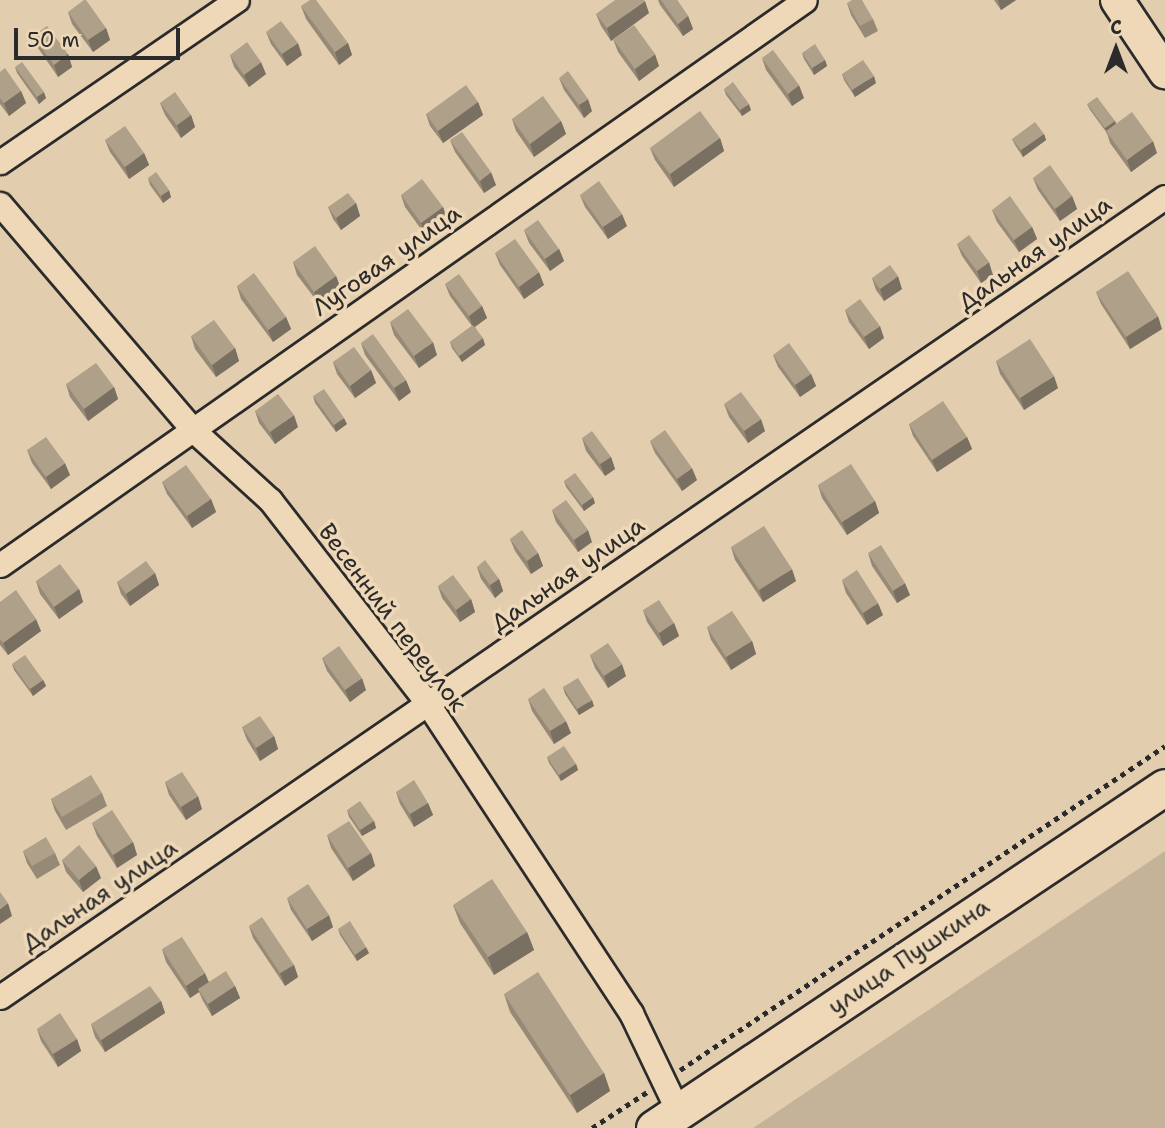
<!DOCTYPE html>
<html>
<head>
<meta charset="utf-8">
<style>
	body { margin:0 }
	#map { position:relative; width:1165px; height:1128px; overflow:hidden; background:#e2ceaf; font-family:"Shantell Sans",sans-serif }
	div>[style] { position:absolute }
	.green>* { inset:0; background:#c4b399 }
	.path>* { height:4.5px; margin-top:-2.25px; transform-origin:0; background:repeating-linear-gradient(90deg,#2b2b2b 0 5px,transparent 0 10px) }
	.roads { filter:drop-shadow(2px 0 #2b2b2b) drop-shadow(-2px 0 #2b2b2b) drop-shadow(0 2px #2b2b2b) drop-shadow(0 -2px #2b2b2b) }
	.street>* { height:23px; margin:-11.5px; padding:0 11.5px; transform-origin:11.5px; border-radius:11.5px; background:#eed8b7 }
	.secondary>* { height:32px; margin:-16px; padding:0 16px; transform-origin:16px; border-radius:16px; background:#eed8b7 }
	.primary>* { height:35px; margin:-17.5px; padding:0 17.5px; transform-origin:17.5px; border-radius:17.5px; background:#eed8b7 }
	.wall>* { inset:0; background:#968a77 }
	.shaded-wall>* { inset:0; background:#7a7061 }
	.building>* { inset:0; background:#afa08a }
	span { translate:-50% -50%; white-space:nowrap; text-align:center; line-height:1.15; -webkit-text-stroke:7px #eed8b7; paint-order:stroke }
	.street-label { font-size:24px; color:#2b2b2b }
	.north { position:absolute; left:1081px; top:14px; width:70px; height:70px; -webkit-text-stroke:5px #eed8b7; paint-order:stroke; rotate:0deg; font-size:19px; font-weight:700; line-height:28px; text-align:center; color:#2b2b2b }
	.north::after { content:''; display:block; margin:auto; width:24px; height:32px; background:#2b2b2b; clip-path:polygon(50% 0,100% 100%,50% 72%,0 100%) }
	.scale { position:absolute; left:14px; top:28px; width:166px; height:32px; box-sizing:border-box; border:4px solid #2b2b2b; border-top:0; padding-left:9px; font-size:21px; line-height:24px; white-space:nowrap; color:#2b2b2b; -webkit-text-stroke:5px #eed8b7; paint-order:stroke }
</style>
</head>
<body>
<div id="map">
	<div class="green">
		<div style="clip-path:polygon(1165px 851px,1165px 1128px,753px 1128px)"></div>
	</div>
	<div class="path">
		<div style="left:680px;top:1070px;width:583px;rotate:-33.74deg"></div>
		<div style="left:592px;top:1128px;width:66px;rotate:-33.2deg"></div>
	</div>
	<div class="roads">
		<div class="street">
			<div style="left:0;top:162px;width:287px;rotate:-34.4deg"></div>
			<div style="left:0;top:204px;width:297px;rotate:49.5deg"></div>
			<div style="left:193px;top:430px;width:104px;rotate:42.3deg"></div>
			<div style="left:270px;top:500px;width:258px;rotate:52.2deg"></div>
			<div style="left:428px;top:704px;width:370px;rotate:56.7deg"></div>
			<div style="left:631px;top:1013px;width:109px;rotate:64.4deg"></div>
			<div style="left:0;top:565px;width:983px;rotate:-35.06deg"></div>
			<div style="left:0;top:997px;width:1413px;rotate:-34.48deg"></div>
		</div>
		<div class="secondary">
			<div style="left:1117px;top:0;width:87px;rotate:56.3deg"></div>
		</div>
		<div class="primary">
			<div style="left:654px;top:1128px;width:614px;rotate:-33.72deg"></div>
		</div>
	</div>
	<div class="wall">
		<div style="clip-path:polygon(658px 0,677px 0,688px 16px,693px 29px,683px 36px,660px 5px)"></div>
		<div style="clip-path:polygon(994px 0,1016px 0,1001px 10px)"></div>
		<div style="clip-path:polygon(847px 3px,873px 19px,878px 31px,865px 38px,851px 15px)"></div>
		<div style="clip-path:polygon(301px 6px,348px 43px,352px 55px,339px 65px,306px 19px)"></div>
		<div style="clip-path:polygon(68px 12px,106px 28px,110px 40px,93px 52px,72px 24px)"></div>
		<div style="clip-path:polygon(649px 13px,611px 41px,601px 26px,596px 14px)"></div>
		<div style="clip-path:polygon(266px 32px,302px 55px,287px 66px,271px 44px)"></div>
		<div style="clip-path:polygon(33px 36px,68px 54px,72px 67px,58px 77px,38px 48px)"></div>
		<div style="clip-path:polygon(613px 39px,659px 66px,639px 81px,618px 52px)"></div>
		<div style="clip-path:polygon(802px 53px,825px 60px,827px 66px,814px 75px,804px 59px)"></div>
		<div style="clip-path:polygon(230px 55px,266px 74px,249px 87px,234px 67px)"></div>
		<div style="clip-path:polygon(762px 58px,804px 98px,792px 106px,766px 70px)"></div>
		<div style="clip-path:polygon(15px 67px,46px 98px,39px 104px,17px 73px)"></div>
		<div style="clip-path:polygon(0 72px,21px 91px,26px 103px,9px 116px,0 104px)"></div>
		<div style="clip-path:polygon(842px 74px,876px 83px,855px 97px,844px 80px)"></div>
		<div style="clip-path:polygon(559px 78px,592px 111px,584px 118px,564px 90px)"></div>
		<div style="clip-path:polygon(724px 89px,751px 110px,742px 116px,726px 95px)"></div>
		<div style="clip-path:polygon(478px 102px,483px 115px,443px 143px,430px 126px,426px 114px)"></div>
		<div style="clip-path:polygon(160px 103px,191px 115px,195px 127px,181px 138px,165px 115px)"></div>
		<div style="clip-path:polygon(1087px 104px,1115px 121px,1116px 124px,1157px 153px,1131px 172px,1110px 143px,1107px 133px,1090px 110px)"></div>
		<div style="clip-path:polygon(512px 119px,561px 121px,566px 134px,534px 157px,516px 131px)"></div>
		<div style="clip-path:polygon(1044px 134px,1046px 140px,1023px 157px,1015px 145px,1012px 139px)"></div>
		<div style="clip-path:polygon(720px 138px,724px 151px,674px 187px,655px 160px,650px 148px)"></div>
		<div style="clip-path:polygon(105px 140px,144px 153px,149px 165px,129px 179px,110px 152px)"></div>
		<div style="clip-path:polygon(450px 140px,496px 185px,484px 193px,455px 152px)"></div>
		<div style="clip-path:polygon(148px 178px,171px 197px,163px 203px,150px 185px)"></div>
		<div style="clip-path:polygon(1033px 178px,1072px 196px,1077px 209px,1060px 221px,1038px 190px)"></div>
		<div style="clip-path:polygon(401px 195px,443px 207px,447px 220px,426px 236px,405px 207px)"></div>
		<div style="clip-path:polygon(580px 195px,627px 226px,608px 239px,585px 207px)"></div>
		<div style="clip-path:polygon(356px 203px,360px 216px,341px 230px,333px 219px,328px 207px)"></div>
		<div style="clip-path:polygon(992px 210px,1032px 227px,1037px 239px,1019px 252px,997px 222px)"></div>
		<div style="clip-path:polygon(524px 230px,559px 249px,564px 261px,550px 271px,529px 243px)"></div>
		<div style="clip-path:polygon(957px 244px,993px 275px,981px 283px,962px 256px)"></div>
		<div style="clip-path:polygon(495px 253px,544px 285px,524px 299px,500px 265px)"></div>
		<div style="clip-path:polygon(293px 262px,336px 276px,341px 289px,319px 304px,297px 275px)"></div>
		<div style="clip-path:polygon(872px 278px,902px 289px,884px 301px,876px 290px)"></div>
		<div style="clip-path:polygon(445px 284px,482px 306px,487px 318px,475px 327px,485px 345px,462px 362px,452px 348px,450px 342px,472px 326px,450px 296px)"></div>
		<div style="clip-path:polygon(237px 286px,286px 317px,291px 329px,273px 342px,241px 299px)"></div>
		<div style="clip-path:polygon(1096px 292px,1162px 329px,1130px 349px,1101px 304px)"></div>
		<div style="clip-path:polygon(845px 310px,884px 338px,869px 349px,849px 322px)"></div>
		<div style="clip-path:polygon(390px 322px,437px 355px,419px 368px,394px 335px)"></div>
		<div style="clip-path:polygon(191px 336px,235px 348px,239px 361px,216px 377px,195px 349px)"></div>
		<div style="clip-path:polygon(361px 343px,411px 392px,399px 401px,365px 355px)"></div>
		<div style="clip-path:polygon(773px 355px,811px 374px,816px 386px,800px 397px,778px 367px)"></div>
		<div style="clip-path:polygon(996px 361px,1058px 388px,1024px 410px,1000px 374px)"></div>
		<div style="clip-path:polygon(333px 362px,371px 370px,376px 383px,355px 398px,337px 374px)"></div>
		<div style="clip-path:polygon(66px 384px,114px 387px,118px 399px,88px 421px,70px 397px)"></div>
		<div style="clip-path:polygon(313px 396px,347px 424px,336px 432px,315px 403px)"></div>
		<div style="clip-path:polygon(724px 404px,765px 431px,748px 443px,729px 417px)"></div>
		<div style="clip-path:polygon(255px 411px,298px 427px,275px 444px,259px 423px)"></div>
		<div style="clip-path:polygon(909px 424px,967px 437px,972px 449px,937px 472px,913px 436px)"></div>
		<div style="clip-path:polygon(582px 438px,611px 457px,615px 469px,605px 476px,586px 451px)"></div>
		<div style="clip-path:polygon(650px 441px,697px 480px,682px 491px,655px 453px)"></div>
		<div style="clip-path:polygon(27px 450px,70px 475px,51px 489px,32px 463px)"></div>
		<div style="clip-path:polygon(564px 481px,595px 503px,584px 511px,566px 487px)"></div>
		<div style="clip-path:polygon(162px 482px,211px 499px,216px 512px,192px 528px,167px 494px)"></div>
		<div style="clip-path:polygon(818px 485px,875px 501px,879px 513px,847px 535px,822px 498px)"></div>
		<div style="clip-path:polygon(552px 510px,592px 542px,578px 552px,556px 522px)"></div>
		<div style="clip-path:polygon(510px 539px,538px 553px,543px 566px,531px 574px,515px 551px)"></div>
		<div style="clip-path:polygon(731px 547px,796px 581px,763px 602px,735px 560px)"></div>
		<div style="clip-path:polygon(868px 553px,910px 595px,897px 603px,872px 566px)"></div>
		<div style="clip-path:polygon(477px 567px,499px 579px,503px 591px,495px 598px,481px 579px)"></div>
		<div style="clip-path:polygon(155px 573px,159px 585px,130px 606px,121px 594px,117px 582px)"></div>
		<div style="clip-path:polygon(842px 580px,883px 615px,867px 625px,846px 593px)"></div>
		<div style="clip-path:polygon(36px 581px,79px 589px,83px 602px,59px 619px,40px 594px)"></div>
		<div style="clip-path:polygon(438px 586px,471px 599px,475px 612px,460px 622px,442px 598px)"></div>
		<div style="clip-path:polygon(0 602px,41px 631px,8px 655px,0 645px)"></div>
		<div style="clip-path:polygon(643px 610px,674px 623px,679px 636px,663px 646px,647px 622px)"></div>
		<div style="clip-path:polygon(707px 627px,752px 641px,756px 654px,731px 670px,711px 640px)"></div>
		<div style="clip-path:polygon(590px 655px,626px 676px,608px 688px,595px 668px)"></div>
		<div style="clip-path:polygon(322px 658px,366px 690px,350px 702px,327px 671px)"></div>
		<div style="clip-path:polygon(12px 664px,43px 680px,46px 686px,33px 696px,14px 670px)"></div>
		<div style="clip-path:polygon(563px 687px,594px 706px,579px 715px,565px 694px)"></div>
		<div style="clip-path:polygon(528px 699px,571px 733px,554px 744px,532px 711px)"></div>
		<div style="clip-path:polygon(242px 727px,274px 736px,278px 749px,260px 761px,247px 740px)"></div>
		<div style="clip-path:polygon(547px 757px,576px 764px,578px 770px,561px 781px,549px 763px)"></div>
		<div style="clip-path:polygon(165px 782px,202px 809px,186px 820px,169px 795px)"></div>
		<div style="clip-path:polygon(396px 792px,428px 803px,433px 815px,414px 827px,400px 804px)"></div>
		<div style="clip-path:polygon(102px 793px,107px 806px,66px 830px,55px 811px,51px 799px)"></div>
		<div style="clip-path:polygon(347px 810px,374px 821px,376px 828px,362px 836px,349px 817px)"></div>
		<div style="clip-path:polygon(92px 823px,133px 842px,137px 855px,117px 868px,97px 836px)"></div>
		<div style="clip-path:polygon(327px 835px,371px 853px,375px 866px,353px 881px,331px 848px)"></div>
		<div style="clip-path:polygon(23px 851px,55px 853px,60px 865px,37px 879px,27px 863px)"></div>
		<div style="clip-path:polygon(62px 860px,101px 878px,83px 892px,66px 872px)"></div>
		<div style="clip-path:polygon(287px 898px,333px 927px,312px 941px,291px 910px)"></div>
		<div style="clip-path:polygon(453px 905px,527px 932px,534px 950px,494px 975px,460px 923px)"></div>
		<div style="clip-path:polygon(249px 926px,294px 965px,298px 977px,285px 986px,253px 938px)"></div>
		<div style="clip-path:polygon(338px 929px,369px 953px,357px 961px,340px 935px)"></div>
		<div style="clip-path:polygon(162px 949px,209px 982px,235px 986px,240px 998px,212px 1016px,203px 1001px,199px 992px,190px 998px,166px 962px)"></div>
		<div style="clip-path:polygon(504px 994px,604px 1073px,610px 1091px,577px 1113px,510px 1012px)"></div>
		<div style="clip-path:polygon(161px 1001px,165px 1013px,105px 1052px,95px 1037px,91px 1024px)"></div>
		<div style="clip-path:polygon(37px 1029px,77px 1039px,81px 1051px,58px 1067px,41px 1041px)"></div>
	</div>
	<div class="shaded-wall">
		<div style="clip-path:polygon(998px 0,1016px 0,1001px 10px)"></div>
		<div style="clip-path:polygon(645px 1px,649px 13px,611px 41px,607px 28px)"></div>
		<div style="clip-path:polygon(688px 16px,693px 29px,683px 36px,678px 24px)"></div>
		<div style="clip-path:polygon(106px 28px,110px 40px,93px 52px,88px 40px)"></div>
		<div style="clip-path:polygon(298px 43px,302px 55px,287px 66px,282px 54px)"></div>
		<div style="clip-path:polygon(348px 43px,352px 55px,339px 65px,335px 52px)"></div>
		<div style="clip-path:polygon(68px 54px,72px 67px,58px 77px,54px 65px)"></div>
		<div style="clip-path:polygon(655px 54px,659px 66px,639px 81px,635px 69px)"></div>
		<div style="clip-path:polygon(825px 60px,827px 66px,814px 75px,812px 68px)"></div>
		<div style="clip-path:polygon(261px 62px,266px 74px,249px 87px,244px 75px)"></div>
		<div style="clip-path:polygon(874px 76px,876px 83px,855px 97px,852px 90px)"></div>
		<div style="clip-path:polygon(799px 85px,804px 98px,792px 106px,788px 94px)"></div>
		<div style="clip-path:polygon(21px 91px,26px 103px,9px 116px,4px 103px)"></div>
		<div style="clip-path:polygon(44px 92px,46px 98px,39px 104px,37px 97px)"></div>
		<div style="clip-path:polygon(588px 99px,592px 111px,584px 118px,579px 105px)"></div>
		<div style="clip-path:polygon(478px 102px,483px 115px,443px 143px,438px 131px)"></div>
		<div style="clip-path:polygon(749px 104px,751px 110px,742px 116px,740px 110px)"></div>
		<div style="clip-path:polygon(191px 115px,195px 127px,181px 138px,177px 125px)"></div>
		<div style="clip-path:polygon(561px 121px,566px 134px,534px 157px,530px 144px)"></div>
		<div style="clip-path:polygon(1115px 121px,1117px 127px,1107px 134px,1105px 128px)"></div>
		<div style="clip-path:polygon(1044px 134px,1046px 140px,1023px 157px,1021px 150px)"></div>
		<div style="clip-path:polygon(720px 138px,724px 151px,674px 187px,670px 174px)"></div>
		<div style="clip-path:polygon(1153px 141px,1157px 153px,1131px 172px,1127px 160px)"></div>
		<div style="clip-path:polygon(144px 153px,149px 165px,129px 179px,125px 167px)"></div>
		<div style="clip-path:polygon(491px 172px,496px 185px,484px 193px,480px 181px)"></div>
		<div style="clip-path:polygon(169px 190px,171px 197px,163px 203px,161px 196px)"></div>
		<div style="clip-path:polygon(1072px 196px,1077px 209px,1060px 221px,1055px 209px)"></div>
		<div style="clip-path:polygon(356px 203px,360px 216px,341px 230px,336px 218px)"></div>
		<div style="clip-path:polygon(443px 207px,447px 220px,426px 236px,421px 223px)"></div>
		<div style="clip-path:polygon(622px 214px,627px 226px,608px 239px,603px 227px)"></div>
		<div style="clip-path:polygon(1032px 227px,1037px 239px,1019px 252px,1014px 240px)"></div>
		<div style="clip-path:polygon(559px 249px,564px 261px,550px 271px,545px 259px)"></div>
		<div style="clip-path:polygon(989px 262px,993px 275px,981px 283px,977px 271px)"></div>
		<div style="clip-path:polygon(539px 272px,544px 285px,524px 299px,519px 287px)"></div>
		<div style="clip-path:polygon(336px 276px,341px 289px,319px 304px,314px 292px)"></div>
		<div style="clip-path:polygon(898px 276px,902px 289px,884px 301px,880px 289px)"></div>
		<div style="clip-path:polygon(482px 306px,487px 318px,473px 328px,469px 316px)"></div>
		<div style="clip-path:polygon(1158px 316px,1162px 329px,1130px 349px,1126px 337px)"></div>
		<div style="clip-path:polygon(286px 317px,291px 329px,273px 342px,268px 330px)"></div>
		<div style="clip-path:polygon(880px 326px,884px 338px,869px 349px,864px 337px)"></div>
		<div style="clip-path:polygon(483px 338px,485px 345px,462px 362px,459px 356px)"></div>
		<div style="clip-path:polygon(433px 342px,437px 355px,419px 368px,414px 356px)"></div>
		<div style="clip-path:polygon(235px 348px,239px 361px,216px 377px,212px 365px)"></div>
		<div style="clip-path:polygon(371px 370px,376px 383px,355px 398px,350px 386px)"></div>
		<div style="clip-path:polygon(811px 374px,816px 386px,800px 397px,795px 385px)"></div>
		<div style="clip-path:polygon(1054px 376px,1058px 388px,1024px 410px,1020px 398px)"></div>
		<div style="clip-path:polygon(406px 380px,411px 392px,399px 401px,394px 388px)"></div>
		<div style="clip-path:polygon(114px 387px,118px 399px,88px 421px,84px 409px)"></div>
		<div style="clip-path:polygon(294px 415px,298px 427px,275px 444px,270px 432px)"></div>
		<div style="clip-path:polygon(344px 418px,347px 424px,336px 432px,334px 425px)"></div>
		<div style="clip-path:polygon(761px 419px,765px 431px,748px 443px,744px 431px)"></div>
		<div style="clip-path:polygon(967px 437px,972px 449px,937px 472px,932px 460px)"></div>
		<div style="clip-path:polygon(611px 457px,615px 469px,605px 476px,600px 464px)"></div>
		<div style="clip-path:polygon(65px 463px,70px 475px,51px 489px,46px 477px)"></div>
		<div style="clip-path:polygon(692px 468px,697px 480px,682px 491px,677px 479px)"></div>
		<div style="clip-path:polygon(593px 497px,595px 503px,584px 511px,582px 505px)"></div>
		<div style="clip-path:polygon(211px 499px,216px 512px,192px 528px,187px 516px)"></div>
		<div style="clip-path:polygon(875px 501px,879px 513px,847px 535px,842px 522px)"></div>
		<div style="clip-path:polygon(588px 530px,592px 542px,578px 552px,574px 540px)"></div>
		<div style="clip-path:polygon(538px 553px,543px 566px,531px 574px,527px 561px)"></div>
		<div style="clip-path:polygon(792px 569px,796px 581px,763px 602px,759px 590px)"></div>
		<div style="clip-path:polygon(155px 573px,159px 585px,130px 606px,126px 594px)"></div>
		<div style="clip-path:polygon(499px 579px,503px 591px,495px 598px,490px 585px)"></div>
		<div style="clip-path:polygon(905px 583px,910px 595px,897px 603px,893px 591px)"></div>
		<div style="clip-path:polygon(79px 589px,83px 602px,59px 619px,54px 607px)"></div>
		<div style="clip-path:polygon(471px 599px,475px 612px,460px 622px,456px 610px)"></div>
		<div style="clip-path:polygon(878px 603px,883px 615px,867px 625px,863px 613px)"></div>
		<div style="clip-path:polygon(36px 619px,41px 631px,8px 655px,3px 643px)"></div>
		<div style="clip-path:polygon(674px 623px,679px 636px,663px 646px,659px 633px)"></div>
		<div style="clip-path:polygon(752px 641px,756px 654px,731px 670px,726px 657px)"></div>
		<div style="clip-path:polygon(622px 664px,626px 676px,608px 688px,604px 676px)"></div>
		<div style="clip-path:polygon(362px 678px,366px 690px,350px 702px,345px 690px)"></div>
		<div style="clip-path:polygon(43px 680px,46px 686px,33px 696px,30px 689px)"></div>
		<div style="clip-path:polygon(592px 700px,594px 706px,579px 715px,577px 709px)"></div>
		<div style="clip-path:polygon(566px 721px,571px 733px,554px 744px,550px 731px)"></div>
		<div style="clip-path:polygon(274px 736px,278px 749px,260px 761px,256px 748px)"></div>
		<div style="clip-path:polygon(576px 764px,578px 770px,561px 781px,559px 775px)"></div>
		<div style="clip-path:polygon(198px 796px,202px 809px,186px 820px,181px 807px)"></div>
		<div style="clip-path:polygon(428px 803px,433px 815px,414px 827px,410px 814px)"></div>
		<div style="clip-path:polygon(374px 821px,376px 828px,362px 836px,360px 830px)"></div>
		<div style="clip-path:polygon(133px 842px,137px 855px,117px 868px,113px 855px)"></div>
		<div style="clip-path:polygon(371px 853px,375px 866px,353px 881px,348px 868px)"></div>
		<div style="clip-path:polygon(96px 866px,101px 878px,83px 892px,79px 880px)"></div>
		<div style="clip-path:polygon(8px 903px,12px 916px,0 924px,0 909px)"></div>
		<div style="clip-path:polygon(329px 915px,333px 927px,312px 941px,307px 929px)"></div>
		<div style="clip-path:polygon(527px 932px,534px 950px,494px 975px,488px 957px)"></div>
		<div style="clip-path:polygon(366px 947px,369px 953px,357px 961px,355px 955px)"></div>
		<div style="clip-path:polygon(294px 965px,298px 977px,285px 986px,280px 973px)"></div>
		<div style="clip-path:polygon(205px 973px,210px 985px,198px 989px,199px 992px,190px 998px,186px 986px)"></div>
		<div style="clip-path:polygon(235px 986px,240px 998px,212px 1016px,208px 1004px)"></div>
		<div style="clip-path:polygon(161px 1001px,165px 1013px,105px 1052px,101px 1040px)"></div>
		<div style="clip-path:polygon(77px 1039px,81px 1051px,58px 1067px,53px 1054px)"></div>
		<div style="clip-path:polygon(604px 1073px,610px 1091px,577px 1113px,570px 1095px)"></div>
	</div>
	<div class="building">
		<div style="clip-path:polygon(84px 0,86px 0,106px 28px,88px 40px,68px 12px)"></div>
		<div style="clip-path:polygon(310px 0,316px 0,348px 43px,335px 52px,301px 6px)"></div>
		<div style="clip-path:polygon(615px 0,644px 0,645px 1px,607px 28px,596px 14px)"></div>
		<div style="clip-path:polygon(661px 0,677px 0,688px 16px,678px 24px)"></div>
		<div style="clip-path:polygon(852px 0,862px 0,873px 19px,860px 26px,847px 3px)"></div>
		<div style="clip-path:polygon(281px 21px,298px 43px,282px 54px,266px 32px)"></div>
		<div style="clip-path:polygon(634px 25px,655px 54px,635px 69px,613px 39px)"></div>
		<div style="clip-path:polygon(47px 26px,68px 54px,54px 65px,33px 36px)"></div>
		<div style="clip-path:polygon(247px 42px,261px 62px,244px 75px,230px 55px)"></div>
		<div style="clip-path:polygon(815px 44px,825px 60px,812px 68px,802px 53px)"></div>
		<div style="clip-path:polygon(773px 50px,799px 85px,788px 94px,762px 58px)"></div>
		<div style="clip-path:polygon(863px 60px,874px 76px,852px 90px,842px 74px)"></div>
		<div style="clip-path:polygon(22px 62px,44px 92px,37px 97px,15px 67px)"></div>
		<div style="clip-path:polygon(5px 68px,21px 91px,4px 103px,0 98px,0 72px)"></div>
		<div style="clip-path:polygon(568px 71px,588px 99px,579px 105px,559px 78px)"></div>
		<div style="clip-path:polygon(733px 82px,749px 104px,740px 110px,724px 89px)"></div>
		<div style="clip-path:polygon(466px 85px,478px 102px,438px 131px,426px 114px)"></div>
		<div style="clip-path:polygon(175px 92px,191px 115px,177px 125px,160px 103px)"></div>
		<div style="clip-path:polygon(543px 96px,561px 121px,530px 144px,512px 119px)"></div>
		<div style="clip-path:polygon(1097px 97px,1115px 121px,1105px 128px,1087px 104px)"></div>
		<div style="clip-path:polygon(700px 111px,720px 138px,670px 174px,650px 148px)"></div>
		<div style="clip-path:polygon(1132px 112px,1153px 141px,1127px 160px,1106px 131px)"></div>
		<div style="clip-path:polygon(1035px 122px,1044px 134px,1021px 150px,1012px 139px)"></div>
		<div style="clip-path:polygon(125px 126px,144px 153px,125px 167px,105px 140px)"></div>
		<div style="clip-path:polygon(462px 132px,491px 172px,480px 181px,450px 140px)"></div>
		<div style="clip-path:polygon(1050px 165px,1072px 196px,1055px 209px,1033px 178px)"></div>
		<div style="clip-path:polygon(156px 172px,169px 190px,161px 196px,148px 178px)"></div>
		<div style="clip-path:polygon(422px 179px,443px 207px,421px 223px,401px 195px)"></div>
		<div style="clip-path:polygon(599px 181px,622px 214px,603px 227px,580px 195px)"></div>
		<div style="clip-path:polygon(348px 193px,356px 203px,336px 218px,328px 207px)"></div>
		<div style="clip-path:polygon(1010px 196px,1032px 227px,1014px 240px,992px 210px)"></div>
		<div style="clip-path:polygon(538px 220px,559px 249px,545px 259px,524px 230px)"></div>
		<div style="clip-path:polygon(969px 235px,989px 262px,977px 271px,957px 244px)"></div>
		<div style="clip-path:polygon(515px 239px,539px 272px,519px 287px,495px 253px)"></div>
		<div style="clip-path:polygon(315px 246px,336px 276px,314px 292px,293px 262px)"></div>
		<div style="clip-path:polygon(890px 265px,898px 276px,880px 289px,872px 278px)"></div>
		<div style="clip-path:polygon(1128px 271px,1158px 316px,1126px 337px,1096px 292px)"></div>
		<div style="clip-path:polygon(254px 273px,286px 317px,268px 330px,237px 286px)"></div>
		<div style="clip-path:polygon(459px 274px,482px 306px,469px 316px,445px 284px)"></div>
		<div style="clip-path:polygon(860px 299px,880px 326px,864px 337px,845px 310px)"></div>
		<div style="clip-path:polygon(408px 309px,433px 342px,414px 356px,390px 322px)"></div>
		<div style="clip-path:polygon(214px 320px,235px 348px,212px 365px,191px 336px)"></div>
		<div style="clip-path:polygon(473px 325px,483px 338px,459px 356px,450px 342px)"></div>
		<div style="clip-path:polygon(373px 334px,406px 380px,394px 388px,361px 343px)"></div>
		<div style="clip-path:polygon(1030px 339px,1054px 376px,1020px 398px,996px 361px)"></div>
		<div style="clip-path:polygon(789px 343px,811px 374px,795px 385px,773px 355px)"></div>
		<div style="clip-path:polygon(354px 347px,371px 370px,350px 386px,333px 362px)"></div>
		<div style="clip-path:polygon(96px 363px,114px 387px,84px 409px,66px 384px)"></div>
		<div style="clip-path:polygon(324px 389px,344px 418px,334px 425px,313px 396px)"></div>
		<div style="clip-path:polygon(741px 392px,761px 419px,744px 431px,724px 404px)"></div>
		<div style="clip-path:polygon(278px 394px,294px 415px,270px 432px,255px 411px)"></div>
		<div style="clip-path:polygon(943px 401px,967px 437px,932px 460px,909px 424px)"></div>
		<div style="clip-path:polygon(665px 430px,692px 468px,677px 479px,650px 441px)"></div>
		<div style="clip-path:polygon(592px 431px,611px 457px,600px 464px,582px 438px)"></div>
		<div style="clip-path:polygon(46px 437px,65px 463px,46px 477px,27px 450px)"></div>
		<div style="clip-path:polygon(851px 464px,875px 501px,842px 522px,818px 485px)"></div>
		<div style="clip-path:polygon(186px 465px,211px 499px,187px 516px,162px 482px)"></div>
		<div style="clip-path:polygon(575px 473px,593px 497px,582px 505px,564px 481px)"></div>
		<div style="clip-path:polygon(566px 500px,588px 530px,574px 540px,552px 510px)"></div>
		<div style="clip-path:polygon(764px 526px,792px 569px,759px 590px,731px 547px)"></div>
		<div style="clip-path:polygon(522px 530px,538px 553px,527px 561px,510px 539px)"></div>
		<div style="clip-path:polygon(881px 545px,905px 583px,893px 591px,868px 553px)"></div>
		<div style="clip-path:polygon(485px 560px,499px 579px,490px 585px,477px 567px)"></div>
		<div style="clip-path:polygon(146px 561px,155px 573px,126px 594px,117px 582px)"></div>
		<div style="clip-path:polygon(60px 564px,79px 589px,54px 607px,36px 581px)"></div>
		<div style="clip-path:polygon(857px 570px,878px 603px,863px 613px,842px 580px)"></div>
		<div style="clip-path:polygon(453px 575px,471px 599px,456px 610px,438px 586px)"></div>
		<div style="clip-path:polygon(16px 590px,36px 619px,3px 643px,0 639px,0 602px)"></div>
		<div style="clip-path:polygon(659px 600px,674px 623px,659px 633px,643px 610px)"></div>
		<div style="clip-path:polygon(732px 611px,752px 641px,726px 657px,707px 627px)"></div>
		<div style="clip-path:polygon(608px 643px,622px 664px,604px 676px,590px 655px)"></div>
		<div style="clip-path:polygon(339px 646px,362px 678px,345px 690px,322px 658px)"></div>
		<div style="clip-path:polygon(25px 655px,43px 680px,30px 689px,12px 664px)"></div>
		<div style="clip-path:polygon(578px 678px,592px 700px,577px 709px,563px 687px)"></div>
		<div style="clip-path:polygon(544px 688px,566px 721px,550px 731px,528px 699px)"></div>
		<div style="clip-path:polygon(260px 716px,274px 736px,256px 748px,242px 727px)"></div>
		<div style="clip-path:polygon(564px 746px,576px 764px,559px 775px,547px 757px)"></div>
		<div style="clip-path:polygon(182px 772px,198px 796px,181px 807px,165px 782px)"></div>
		<div style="clip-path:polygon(91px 775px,102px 793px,62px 817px,51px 799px)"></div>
		<div style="clip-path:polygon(414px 780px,428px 803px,410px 814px,396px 792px)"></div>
		<div style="clip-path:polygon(360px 801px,374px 821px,360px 830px,347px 810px)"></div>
		<div style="clip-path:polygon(112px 810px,133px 842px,113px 855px,92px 823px)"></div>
		<div style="clip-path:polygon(349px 821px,371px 853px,348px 868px,327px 835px)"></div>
		<div style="clip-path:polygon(46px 837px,55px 853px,32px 866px,23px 851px)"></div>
		<div style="clip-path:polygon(79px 845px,96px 866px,79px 880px,62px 860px)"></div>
		<div style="clip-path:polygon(492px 879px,527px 932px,488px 957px,453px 905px)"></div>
		<div style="clip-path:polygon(308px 884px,329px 915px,307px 929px,287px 898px)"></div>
		<div style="clip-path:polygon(0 892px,8px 903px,0 909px)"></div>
		<div style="clip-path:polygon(262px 917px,294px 965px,280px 973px,249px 926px)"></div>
		<div style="clip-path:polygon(350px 921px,366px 947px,355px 955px,338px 929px)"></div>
		<div style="clip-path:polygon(182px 937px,205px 973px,186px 986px,162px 949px)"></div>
		<div style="clip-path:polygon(226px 971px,235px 986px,208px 1004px,198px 989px)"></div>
		<div style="clip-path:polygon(538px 972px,604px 1073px,570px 1095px,504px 994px)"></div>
		<div style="clip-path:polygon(150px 986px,161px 1001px,101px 1040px,91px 1024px)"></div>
		<div style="clip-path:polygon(60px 1013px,77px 1039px,53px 1054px,37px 1029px)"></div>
	</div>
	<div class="street-label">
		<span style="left:1035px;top:254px;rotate:-35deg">Дальная улица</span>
		<span style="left:387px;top:261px;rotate:-35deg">Луговая улица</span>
		<span style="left:568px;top:575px;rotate:-35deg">Дальная улица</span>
		<span style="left:392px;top:618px;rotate:53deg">Весенний переулок</span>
		<span style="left:100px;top:896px;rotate:-34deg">Дальная улица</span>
		<span style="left:909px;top:957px;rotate:-34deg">улица Пушкина</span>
	</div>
	<div class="north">С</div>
	<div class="scale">50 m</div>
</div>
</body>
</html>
